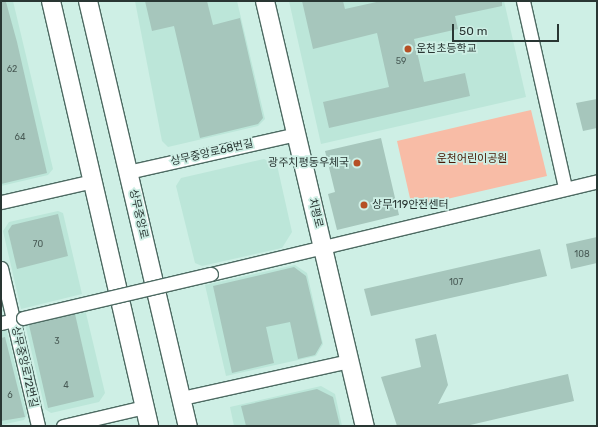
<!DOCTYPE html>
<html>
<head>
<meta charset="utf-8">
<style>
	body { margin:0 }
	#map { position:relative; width:598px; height:427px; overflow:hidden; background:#ceefe5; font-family:Rubik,"Noto Sans KR",sans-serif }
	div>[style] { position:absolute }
	.built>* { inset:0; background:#bce6d9 }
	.green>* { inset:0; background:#f8bca6 }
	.building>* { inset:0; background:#a6c6bc }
	.roads { filter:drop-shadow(1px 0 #4d6a62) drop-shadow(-1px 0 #4d6a62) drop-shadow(0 1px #4d6a62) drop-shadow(0 -1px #4d6a62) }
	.street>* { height:13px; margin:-6.5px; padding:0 6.5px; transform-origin:6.5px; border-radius:6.5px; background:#fff }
	.secondary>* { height:18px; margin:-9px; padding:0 9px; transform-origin:9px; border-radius:9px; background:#fff }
	.bridges { filter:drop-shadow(1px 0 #4d6a62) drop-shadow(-1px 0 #4d6a62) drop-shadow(0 1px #4d6a62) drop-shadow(0 -1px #4d6a62) }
	.street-bridge>* { height:13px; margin:-6.5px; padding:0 6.5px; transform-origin:6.5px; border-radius:6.5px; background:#fff }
	.dots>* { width:11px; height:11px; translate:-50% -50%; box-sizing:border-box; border:2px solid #ceefe5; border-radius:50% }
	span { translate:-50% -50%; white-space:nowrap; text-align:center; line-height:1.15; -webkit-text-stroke:3.5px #ceefe5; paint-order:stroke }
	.number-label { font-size:9px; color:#485a55 }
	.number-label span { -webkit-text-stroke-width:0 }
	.poi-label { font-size:11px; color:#293633 }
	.left { translate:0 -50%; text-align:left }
	.right { translate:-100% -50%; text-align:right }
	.street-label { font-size:11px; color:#293633 }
	.park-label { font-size:11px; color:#491905 }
	.frame { position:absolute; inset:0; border:2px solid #293633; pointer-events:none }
	.scale { position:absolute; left:452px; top:24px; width:107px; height:18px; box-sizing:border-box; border:2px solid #293633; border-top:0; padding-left:5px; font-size:12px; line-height:14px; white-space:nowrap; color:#293633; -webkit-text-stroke:3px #ceefe5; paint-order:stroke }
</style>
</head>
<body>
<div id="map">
	<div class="built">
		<div style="clip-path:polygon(1px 1px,13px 1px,53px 169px,48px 175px,1px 186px)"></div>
		<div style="clip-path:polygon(135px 1px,237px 1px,265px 119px,258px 126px,168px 147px,162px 141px)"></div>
		<div style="clip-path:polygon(289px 1px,504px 1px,526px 97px,321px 144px)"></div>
		<div style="clip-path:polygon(264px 159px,277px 165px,292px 232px,282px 248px,202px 266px,195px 263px,176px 186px,181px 178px)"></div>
		<div style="clip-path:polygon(58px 211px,63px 213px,82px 294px,21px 309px,3px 231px,9px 222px)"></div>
		<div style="clip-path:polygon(295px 265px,307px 273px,323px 344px,316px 356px,226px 376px,205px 285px)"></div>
		<div style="clip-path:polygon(85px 309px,105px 393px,99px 402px,51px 413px,45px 409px,25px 324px)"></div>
		<div style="clip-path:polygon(6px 327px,27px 415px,24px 420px,1px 425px,1px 328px)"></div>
		<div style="clip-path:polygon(321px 386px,335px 394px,342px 426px,234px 426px,230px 407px)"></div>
	</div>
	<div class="green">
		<div style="clip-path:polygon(531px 110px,547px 176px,412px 207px,397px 141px)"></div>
	</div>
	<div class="building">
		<div style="clip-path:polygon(145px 1px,207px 1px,213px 25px,240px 18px,263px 118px,258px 124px,200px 138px,174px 26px,152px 31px)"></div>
		<div style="clip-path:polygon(302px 1px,343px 1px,345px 9px,381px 1px,502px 1px,502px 6px,455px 16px,458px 29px,414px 39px,424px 82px,465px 73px,470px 96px,329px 128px,323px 102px,389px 87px,377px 33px,313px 49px)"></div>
		<div style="clip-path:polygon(1px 2px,6px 2px,17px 42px,47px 173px,1px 184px)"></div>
		<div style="clip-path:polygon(597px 99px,597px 128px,583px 131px,576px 103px)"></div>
		<div style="clip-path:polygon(381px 138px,399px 215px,337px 230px,328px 194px,335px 192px,325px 151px)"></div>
		<div style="clip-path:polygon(58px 214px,68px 256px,17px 269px,8px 231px,12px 225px)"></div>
		<div style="clip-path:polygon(597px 237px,597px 263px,571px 269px,566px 244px)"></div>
		<div style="clip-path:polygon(540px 249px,547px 276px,371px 316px,364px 289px)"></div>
		<div style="clip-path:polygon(294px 267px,306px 276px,322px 343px,315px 355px,298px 359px,290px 322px,266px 327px,274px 363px,232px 373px,213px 286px)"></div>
		<div style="clip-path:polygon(75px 314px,94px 397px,48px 408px,29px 325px)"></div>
		<div style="clip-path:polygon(436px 334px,448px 385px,438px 404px,568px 374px,574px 401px,466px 426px,397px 426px,381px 377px,421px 367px,415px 339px)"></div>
		<div style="clip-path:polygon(5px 337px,25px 417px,1px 421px,1px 338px)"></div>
		<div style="clip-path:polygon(317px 389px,333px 397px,340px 426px,246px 426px,241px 406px)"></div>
	</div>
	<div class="roads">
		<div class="street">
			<div style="left:523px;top:1px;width:192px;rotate:77.3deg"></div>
			<div style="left:128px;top:172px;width:172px;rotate:-12.7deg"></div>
			<div style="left:1px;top:202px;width:94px;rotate:-12.9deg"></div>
			<div style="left:1px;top:268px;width:162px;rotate:76.8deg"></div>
			<div style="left:211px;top:274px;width:397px;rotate:-13.5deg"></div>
			<div style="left:1px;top:323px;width:22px;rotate:-13deg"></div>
			<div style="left:182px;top:398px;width:171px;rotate:-12.5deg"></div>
			<div style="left:63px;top:426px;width:83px;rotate:-13.2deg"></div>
		</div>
		<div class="secondary">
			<div style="left:51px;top:1px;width:436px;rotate:77deg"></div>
			<div style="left:88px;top:1px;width:437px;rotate:76.8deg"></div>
			<div style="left:265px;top:1px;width:437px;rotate:76.8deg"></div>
		</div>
	</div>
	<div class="bridges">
		<div class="street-bridge">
			<div style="left:23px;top:318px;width:193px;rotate:-13.2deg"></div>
		</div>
	</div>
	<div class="dots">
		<div style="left:408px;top:49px;background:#b65025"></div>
		<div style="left:357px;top:163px;background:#b65025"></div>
		<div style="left:364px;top:205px;background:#b65025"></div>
	</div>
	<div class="number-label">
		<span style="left:401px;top:61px">59</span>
		<span style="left:12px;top:69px">62</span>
		<span style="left:20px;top:137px">64</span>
		<span style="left:38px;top:244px">70</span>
		<span style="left:582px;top:254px">108</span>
		<span style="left:456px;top:282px">107</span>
		<span style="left:57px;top:341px">3</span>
		<span style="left:66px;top:385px">4</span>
		<span style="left:10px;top:395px">6</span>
	</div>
	<div class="poi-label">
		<span class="left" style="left:416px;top:49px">운천초등학교</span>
		<span class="right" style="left:349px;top:163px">광주치평동우체국</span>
		<span class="left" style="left:372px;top:205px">상무119안전센터</span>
	</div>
	<div class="street-label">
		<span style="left:212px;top:153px;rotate:-13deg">상무중앙로68번길</span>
		<span style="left:315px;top:213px;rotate:76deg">치평로</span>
		<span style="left:138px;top:214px;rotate:77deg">상무중앙로</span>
		<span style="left:24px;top:367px;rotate:77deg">상무중앙로72번길</span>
	</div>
	<div class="park-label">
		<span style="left:472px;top:159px">운천어린이공원</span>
	</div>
	<div class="frame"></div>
	<div class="scale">50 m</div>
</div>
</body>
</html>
